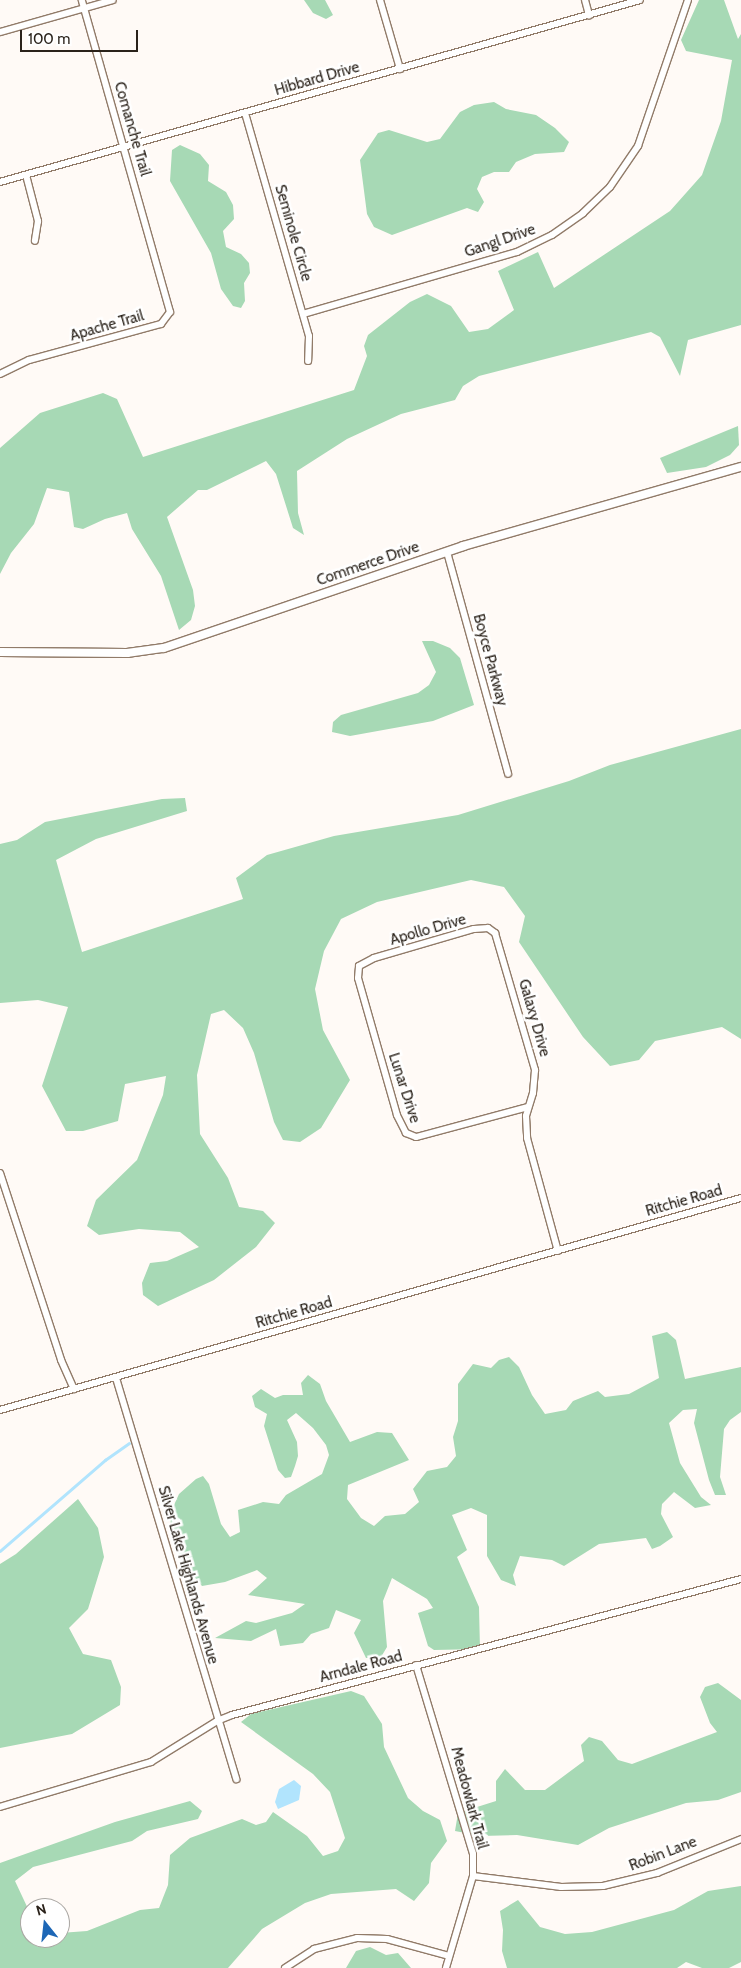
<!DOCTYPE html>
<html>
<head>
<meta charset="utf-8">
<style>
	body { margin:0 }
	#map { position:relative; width:741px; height:1968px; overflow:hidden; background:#fffaf6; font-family:Cabin,sans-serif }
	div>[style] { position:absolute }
	.green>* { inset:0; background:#a7d9b5 }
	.water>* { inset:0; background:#b1e4fd }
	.stream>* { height:2.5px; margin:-1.25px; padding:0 1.25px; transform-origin:1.25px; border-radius:1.25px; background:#b1e4fd }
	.roads { filter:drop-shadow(1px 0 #917b69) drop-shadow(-1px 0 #917b69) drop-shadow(0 1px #917b69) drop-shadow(0 -1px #917b69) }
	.minor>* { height:6px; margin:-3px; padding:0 3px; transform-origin:3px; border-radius:3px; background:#fff }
	.tertiary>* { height:8px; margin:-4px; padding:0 4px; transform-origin:4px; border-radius:4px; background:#fff }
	span { translate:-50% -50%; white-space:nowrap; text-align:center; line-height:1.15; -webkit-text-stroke:5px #fff; paint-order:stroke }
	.street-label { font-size:15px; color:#2a221a }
	.north { position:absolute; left:20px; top:1898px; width:50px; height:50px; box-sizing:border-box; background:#fff; border:1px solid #aaa7a3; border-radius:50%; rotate:344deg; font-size:14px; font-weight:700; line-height:20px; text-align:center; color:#2a221a }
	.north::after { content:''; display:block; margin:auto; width:18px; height:22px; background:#1d67b6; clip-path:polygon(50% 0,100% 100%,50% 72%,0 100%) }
	.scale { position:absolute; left:20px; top:30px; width:118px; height:22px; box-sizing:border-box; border:2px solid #2a221a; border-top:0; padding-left:6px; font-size:15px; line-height:18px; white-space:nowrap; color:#2a221a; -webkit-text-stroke:4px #fff; paint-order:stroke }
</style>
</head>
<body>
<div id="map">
	<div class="green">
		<div style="clip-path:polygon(304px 0,325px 0,333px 15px,326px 19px,313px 13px)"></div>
		<div style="clip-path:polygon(699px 0,724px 0,738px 39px,741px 34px,741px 325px,688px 340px,680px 376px,660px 337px,651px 332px,479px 376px,463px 386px,455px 400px,401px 414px,347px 439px,297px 471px,298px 513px,304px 535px,293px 528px,276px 474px,266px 461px,207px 490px,198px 490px,167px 517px,193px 590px,195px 606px,191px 620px,179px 630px,161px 576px,132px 529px,127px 513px,105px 519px,83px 529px,74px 527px,69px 492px,47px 488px,34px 524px,11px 553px,0 574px,0 448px,40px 413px,103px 393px,117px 399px,143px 457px,354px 390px,367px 356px,364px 346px,368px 335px,410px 302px,427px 294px,451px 306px,469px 332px,488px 329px,514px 310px,498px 271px,538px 252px,554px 288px,670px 211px,702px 175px,721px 121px,732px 60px,686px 51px,681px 40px)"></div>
		<div style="clip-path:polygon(494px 102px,506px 109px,536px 115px,555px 128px,569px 142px,564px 152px,535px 154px,516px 162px,509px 172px,494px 172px,482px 177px,477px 189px,484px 202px,478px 212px,467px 208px,392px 235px,374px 227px,367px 214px,360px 160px,378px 133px,389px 130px,427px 142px,440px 139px,460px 112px,474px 105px)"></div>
		<div style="clip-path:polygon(180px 145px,200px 154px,209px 165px,208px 181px,226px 192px,233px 205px,234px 219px,223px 231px,226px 247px,241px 254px,249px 263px,250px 273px,244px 283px,245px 301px,241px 308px,233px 306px,221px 289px,211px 253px,170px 181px,172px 150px)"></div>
		<div style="clip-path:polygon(738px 426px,739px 445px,730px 455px,706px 467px,667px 473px,660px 458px)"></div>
		<div style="clip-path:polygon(422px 641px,433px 641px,450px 648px,460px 658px,474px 705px,433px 721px,350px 736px,332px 732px,333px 722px,341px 715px,418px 693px,429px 685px,436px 672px)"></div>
		<div style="clip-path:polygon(741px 729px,741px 1039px,722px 1027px,655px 1041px,639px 1060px,610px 1066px,583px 1037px,519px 942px,525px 916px,504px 887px,471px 880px,377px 902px,341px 919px,324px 951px,315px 989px,323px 1030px,350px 1080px,321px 1128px,300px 1142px,283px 1140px,274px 1122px,254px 1053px,243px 1028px,224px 1010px,211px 1014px,197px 1075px,200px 1134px,228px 1178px,239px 1207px,263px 1211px,275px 1223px,256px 1247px,214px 1280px,158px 1306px,143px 1295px,142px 1283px,150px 1263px,167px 1261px,199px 1247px,180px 1232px,139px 1229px,99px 1235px,87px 1226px,96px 1200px,137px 1160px,163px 1095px,166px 1076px,125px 1084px,118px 1121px,83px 1131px,66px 1131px,42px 1086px,68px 1007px,38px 1000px,0 1003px,0 844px,17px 840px,45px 822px,162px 799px,185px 798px,187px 811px,96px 839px,56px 860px,82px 952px,243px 899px,236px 878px,267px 855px,334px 836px,458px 815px,569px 781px,610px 765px)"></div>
		<div style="clip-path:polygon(667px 1332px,676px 1340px,685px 1379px,741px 1367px,741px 1412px,730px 1420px,724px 1429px,720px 1477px,726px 1495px,715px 1495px,709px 1480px,694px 1423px,697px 1409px,683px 1410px,669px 1423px,680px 1463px,701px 1497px,711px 1505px,695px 1508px,674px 1492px,662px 1504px,661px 1514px,673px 1537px,660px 1546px,652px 1549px,646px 1538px,599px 1544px,564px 1566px,552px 1560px,520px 1556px,513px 1575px,516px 1586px,501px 1580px,487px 1556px,487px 1515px,471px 1508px,452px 1515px,467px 1550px,457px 1557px,479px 1607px,480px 1649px,434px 1650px,428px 1646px,418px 1613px,433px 1608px,427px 1599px,392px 1578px,383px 1601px,387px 1647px,381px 1657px,366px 1658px,354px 1633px,361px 1620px,336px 1610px,329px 1628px,311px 1634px,303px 1643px,280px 1646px,276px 1629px,251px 1641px,215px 1638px,246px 1621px,256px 1623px,292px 1613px,305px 1604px,248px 1595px,267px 1578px,257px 1570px,225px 1582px,202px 1586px,182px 1562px,172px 1537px,170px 1514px,179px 1494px,196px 1479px,203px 1476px,209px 1484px,221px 1524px,230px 1537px,240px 1532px,238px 1510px,263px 1502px,279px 1504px,286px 1495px,322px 1474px,329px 1455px,326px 1445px,313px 1428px,296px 1413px,287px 1420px,297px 1442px,298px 1456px,295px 1466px,291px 1477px,285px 1478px,278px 1470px,264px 1426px,267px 1414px,255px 1407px,252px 1396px,261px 1389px,275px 1398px,283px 1395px,303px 1395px,301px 1383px,308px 1375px,320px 1384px,326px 1401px,350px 1442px,377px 1432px,392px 1433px,409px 1460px,348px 1485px,347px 1499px,361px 1518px,374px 1526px,385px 1516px,405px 1514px,419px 1502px,413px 1489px,427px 1471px,447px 1467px,456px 1456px,453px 1437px,458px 1421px,458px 1384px,473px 1364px,491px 1368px,499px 1360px,509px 1357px,519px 1367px,532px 1395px,545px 1414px,566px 1410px,573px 1401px,598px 1391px,605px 1397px,629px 1394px,659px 1378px,652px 1336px)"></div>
		<div style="clip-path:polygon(78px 1499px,98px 1528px,104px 1557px,88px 1609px,69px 1628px,83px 1654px,111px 1660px,121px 1687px,120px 1705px,72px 1734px,0 1748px,0 1564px,16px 1554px)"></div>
		<div style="clip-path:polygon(718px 1683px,741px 1700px,741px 1792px,718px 1800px,686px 1803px,609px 1828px,578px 1845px,517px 1835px,481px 1836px,455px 1831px,458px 1813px,496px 1801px,496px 1781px,505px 1769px,525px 1790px,545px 1790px,584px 1761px,581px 1745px,589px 1737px,602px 1741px,618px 1760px,632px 1764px,717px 1732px,710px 1723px,700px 1697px,705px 1687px)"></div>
		<div style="clip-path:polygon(351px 1691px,364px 1696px,382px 1724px,384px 1747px,408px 1798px,423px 1811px,440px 1820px,447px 1841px,431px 1863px,429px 1883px,414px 1901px,396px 1889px,331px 1894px,305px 1903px,262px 1929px,228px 1968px,0 1968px,0 1863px,115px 1822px,190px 1801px,202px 1811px,198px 1819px,147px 1831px,132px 1841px,33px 1867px,15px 1881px,30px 1913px,30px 1938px,60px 1938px,60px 1933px,87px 1931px,140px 1910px,159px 1908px,168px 1885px,170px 1855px,190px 1838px,242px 1819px,256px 1825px,266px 1822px,273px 1812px,307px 1836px,323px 1856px,338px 1851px,345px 1838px,330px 1792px,313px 1774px,241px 1722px,251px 1714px)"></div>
		<div style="clip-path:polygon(741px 1886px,741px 1962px,729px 1968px,702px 1968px,686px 1962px,677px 1968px,507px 1968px,502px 1951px,503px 1930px,500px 1911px,518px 1900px,540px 1927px,565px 1934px,592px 1932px,674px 1910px,708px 1891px)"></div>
		<div style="clip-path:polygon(370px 1947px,386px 1955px,398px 1953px,411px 1968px,346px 1968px,356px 1951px)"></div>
	</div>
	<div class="water">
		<div style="clip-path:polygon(294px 1780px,301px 1786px,299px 1800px,278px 1809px,275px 1802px,279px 1789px)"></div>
	</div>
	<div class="stream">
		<div style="left:0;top:1551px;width:139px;rotate:-40.9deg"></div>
		<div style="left:105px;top:1460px;width:29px;rotate:-35deg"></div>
	</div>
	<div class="roads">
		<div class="minor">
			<div style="left:380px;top:0;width:72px;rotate:73.8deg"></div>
			<div style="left:585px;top:0;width:16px;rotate:75deg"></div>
			<div style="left:0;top:32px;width:117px;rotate:-15.8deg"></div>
			<div style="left:245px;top:113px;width:232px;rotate:74deg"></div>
			<div style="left:309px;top:336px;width:25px;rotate:92deg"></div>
			<div style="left:26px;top:175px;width:48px;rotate:75.4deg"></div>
			<div style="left:38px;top:221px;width:20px;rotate:99deg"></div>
			<div style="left:0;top:182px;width:665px;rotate:-15.87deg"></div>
			<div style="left:303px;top:314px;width:223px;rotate:-16.2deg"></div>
			<div style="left:517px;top:252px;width:39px;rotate:-26deg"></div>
			<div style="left:552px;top:235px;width:38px;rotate:-35deg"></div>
			<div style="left:583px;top:213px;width:37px;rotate:-44deg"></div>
			<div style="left:610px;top:187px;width:50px;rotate:-55.7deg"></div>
			<div style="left:638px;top:146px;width:154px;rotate:-71.1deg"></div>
			<div style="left:0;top:374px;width:32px;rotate:-26deg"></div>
			<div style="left:29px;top:360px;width:137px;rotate:-15.3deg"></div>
			<div style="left:161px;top:324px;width:15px;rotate:-53deg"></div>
			<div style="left:170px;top:312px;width:324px;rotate:-105.8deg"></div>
			<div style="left:447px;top:552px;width:230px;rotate:74.6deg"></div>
			<div style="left:528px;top:1107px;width:116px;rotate:165deg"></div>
			<div style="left:416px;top:1137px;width:11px;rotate:-158deg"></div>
			<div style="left:406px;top:1133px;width:20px;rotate:-117deg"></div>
			<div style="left:397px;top:1115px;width:142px;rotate:-105.9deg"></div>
			<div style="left:358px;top:978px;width:12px;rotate:-85deg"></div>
			<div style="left:359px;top:966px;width:17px;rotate:-28deg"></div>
			<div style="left:374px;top:958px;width:104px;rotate:-16.2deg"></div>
			<div style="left:474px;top:929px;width:14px;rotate:-4deg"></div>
			<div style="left:488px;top:928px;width:9px;rotate:36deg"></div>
			<div style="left:495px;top:933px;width:143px;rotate:73.7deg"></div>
			<div style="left:535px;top:1070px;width:23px;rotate:95deg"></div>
			<div style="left:533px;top:1093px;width:24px;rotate:107deg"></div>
			<div style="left:526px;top:1116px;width:22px;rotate:87deg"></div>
			<div style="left:527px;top:1138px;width:117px;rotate:74.7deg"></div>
			<div style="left:0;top:1173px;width:197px;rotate:71.9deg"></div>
			<div style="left:61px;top:1360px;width:32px;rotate:66deg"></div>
			<div style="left:116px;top:1378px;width:419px;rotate:73.3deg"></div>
			<div style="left:0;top:1410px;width:771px;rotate:-15.97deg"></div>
			<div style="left:416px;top:1665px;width:197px;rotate:73.2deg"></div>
			<div style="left:473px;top:1854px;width:22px;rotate:90deg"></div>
			<div style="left:473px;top:1876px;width:96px;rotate:106.4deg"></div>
			<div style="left:0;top:1807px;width:158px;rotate:-16.6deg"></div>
			<div style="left:151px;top:1762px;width:78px;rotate:-31.8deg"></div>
			<div style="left:217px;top:1721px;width:16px;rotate:-22deg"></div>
			<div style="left:232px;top:1715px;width:527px;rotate:-14.96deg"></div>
			<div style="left:473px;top:1876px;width:89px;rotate:7.1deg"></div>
			<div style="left:561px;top:1887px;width:42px;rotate:-1.4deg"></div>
			<div style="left:603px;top:1886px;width:56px;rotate:-13.5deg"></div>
			<div style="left:657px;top:1873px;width:91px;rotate:-22deg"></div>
			<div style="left:285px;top:1968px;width:35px;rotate:-33deg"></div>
			<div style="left:314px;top:1949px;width:44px;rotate:-14.3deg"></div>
			<div style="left:357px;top:1938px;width:30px;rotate:2deg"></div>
			<div style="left:387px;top:1939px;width:64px;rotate:15.3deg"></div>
		</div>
		<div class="tertiary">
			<div style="left:0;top:652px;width:127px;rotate:0.5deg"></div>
			<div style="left:127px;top:653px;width:37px;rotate:-8deg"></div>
			<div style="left:164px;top:648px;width:316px;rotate:-18.8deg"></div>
			<div style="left:463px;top:546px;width:289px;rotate:-15.9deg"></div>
		</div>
	</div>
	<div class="street-label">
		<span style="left:317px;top:79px;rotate:-16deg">Hibbard Drive</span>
		<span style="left:132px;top:129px;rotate:74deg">Comanche Trail</span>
		<span style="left:293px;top:233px;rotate:74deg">Seminole Circle</span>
		<span style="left:500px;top:241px;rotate:-19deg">Gangl Drive</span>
		<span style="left:107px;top:326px;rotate:-16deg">Apache Trail</span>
		<span style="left:368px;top:564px;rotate:-19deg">Commerce Drive</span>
		<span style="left:490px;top:660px;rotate:75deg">Boyce Parkway</span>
		<span style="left:428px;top:930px;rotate:-16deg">Apollo Drive</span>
		<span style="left:534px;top:1018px;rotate:74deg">Galaxy Drive</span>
		<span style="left:404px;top:1088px;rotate:72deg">Lunar Drive</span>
		<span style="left:684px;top:1201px;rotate:-16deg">Ritchie Road</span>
		<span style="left:294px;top:1313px;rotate:-16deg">Ritchie Road</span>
		<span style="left:188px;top:1575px;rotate:74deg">Silver Lake Highlands Avenue</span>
		<span style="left:361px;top:1667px;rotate:-15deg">Arndale Road</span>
		<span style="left:469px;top:1798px;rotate:75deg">Meadowlark Trail</span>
		<span style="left:663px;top:1854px;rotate:-21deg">Robin Lane</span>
	</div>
	<div class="north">N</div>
	<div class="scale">100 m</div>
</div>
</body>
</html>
